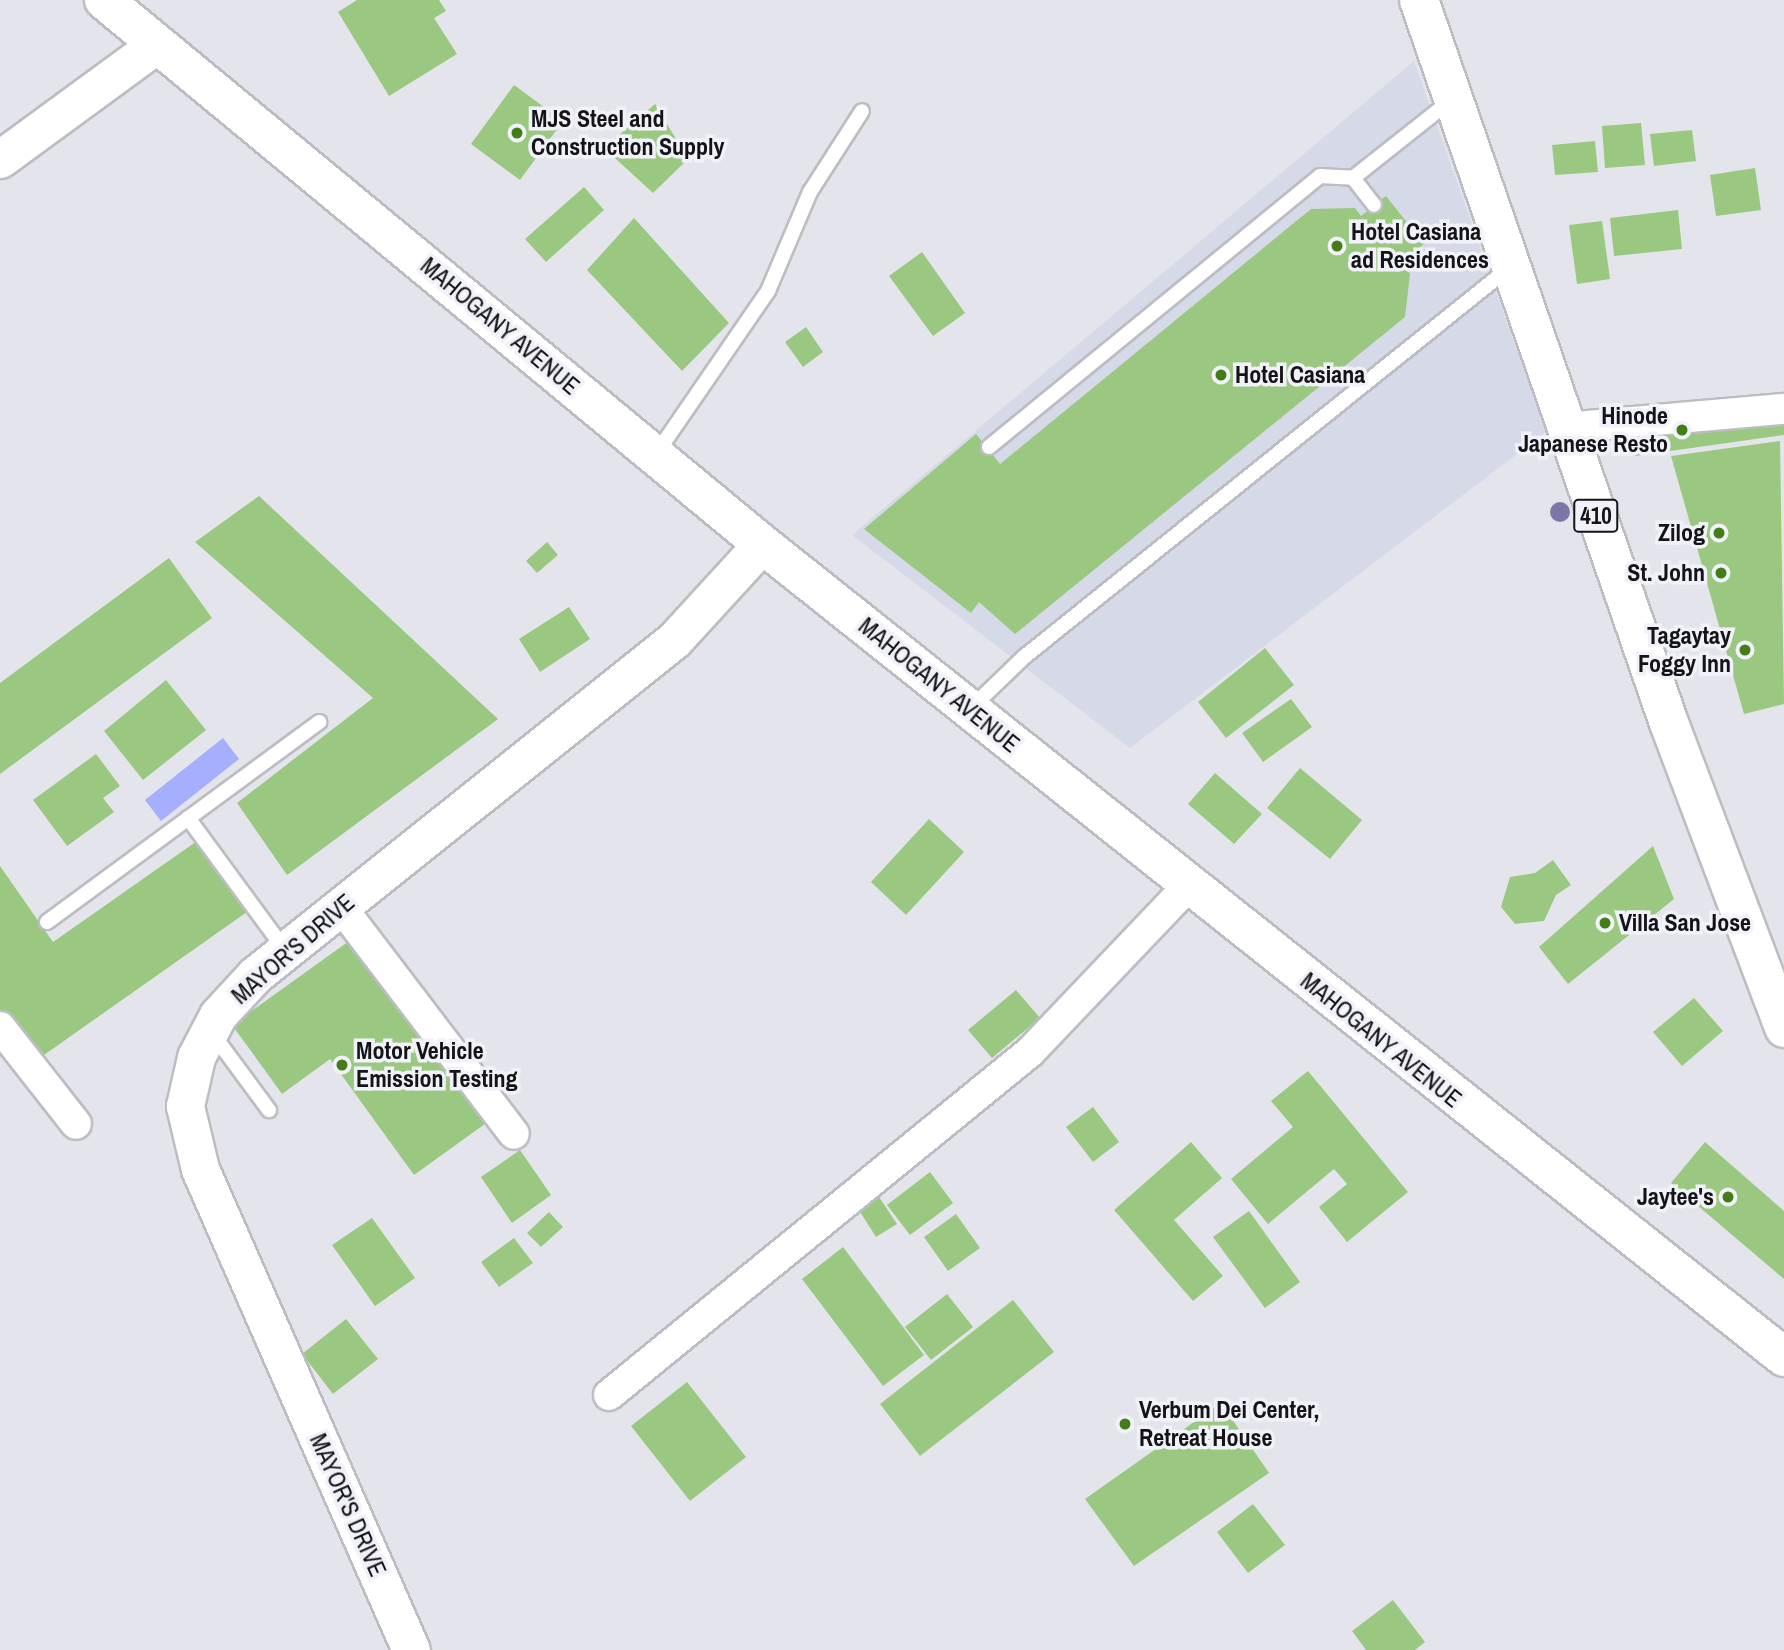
<!DOCTYPE html>
<html>
<head>
<meta charset="utf-8">
<style>
	body { margin:0 }
	#map { position:relative; width:1784px; height:1650px; overflow:hidden; background:#e4e5ec; font-family:"Archivo Narrow",sans-serif }
	div>[style] { position:absolute }
	.built>* { inset:0; background:#d6d9e7 }
	.water>* { inset:0; background:#a5affb }
	.building>* { inset:0; background:#9ac881 }
	.roads { filter:drop-shadow(2px 0 #bcbdc3) drop-shadow(-2px 0 #bcbdc3) drop-shadow(0 2px #bcbdc3) drop-shadow(0 -2px #bcbdc3) }
	.service>* { height:14px; margin:-7px; padding:0 7px; transform-origin:7px; border-radius:7px; background:#fff }
	.minor>* { height:30px; margin:-15px; padding:0 15px; transform-origin:15px; border-radius:15px; background:#fff }
	.tertiary>* { height:37px; margin:-18.5px; padding:0 18.5px; transform-origin:18.5px; border-radius:18.5px; background:#fff }
	.secondary>* { height:38px; margin:-19px; padding:0 19px; transform-origin:19px; border-radius:19px; background:#fff }
	.primary>* { height:38px; margin:-19px; padding:0 19px; transform-origin:19px; border-radius:19px; background:#fff }
	.trees>* { width:20px; height:20px; margin:-10px; border-radius:50%; background:#7b78a9 }
	.dots>* { width:19px; height:19px; translate:-50% -50%; box-sizing:border-box; border:4px solid #f1f2f9; border-radius:50% }
	span { translate:-50% -50%; white-space:nowrap; text-align:center; line-height:1.15; -webkit-text-stroke:7px #f1f2f9; paint-order:stroke }
	.shield-label span { padding:2px 5px; background:#f1f2f9; border:2px solid; border-radius:5px; -webkit-text-stroke-width:0 }
	.shield-label { font-size:23px; color:#141417; font-weight:700 }
	.poi-label { font-size:24px; color:#141417; font-weight:700 }
	.left { translate:0 -50%; text-align:left }
	.right { translate:-100% -50%; text-align:right }
	.street-label { font-size:24px; color:#141417 }
</style>
</head>
<body>
<div id="map">
	<div class="built">
		<div style="clip-path:polygon(1414px 61px,1546px 432px,1130px 748px,852px 535px)"></div>
	</div>
	<div class="water">
		<div style="clip-path:polygon(223px 738px,239px 759px,161px 821px,145px 800px)"></div>
	</div>
	<div class="building">
		<div style="clip-path:polygon(357px 0,439px 0,446px 11px,434px 18px,457px 54px,389px 96px,338px 12px)"></div>
		<div style="clip-path:polygon(514px 85px,563px 121px,520px 180px,471px 144px)"></div>
		<div style="clip-path:polygon(655px 104px,688px 159px,653px 193px,604px 148px)"></div>
		<div style="clip-path:polygon(1641px 123px,1645px 165px,1605px 168px,1602px 126px)"></div>
		<div style="clip-path:polygon(1692px 130px,1696px 161px,1654px 166px,1650px 134px)"></div>
		<div style="clip-path:polygon(1595px 141px,1598px 172px,1555px 175px,1552px 145px)"></div>
		<div style="clip-path:polygon(1755px 168px,1761px 210px,1716px 216px,1710px 175px)"></div>
		<div style="clip-path:polygon(584px 187px,604px 210px,546px 262px,525px 239px)"></div>
		<div style="clip-path:polygon(1386px 196px,1424px 244px,1401px 262px,1410px 274px,1405px 317px,1015px 634px,979px 602px,971px 613px,864px 529px,976px 434px,1000px 464px,1311px 209px,1355px 208px,1361px 216px)"></div>
		<div style="clip-path:polygon(1678px 210px,1682px 249px,1614px 256px,1610px 218px)"></div>
		<div style="clip-path:polygon(634px 218px,729px 323px,682px 371px,587px 270px)"></div>
		<div style="clip-path:polygon(1602px 221px,1610px 279px,1577px 284px,1569px 225px)"></div>
		<div style="clip-path:polygon(922px 252px,965px 313px,933px 336px,889px 276px)"></div>
		<div style="clip-path:polygon(806px 327px,823px 352px,803px 367px,785px 342px)"></div>
		<div style="clip-path:polygon(1784px 412px,1784px 435px,1635px 456px,1622px 426px)"></div>
		<div style="clip-path:polygon(1780px 441px,1784px 704px,1744px 714px,1671px 456px)"></div>
		<div style="clip-path:polygon(259px 496px,498px 719px,287px 875px,237px 803px,373px 698px,195px 542px)"></div>
		<div style="clip-path:polygon(547px 542px,558px 555px,537px 573px,526px 561px)"></div>
		<div style="clip-path:polygon(169px 558px,212px 618px,0 774px,0 683px)"></div>
		<div style="clip-path:polygon(569px 607px,590px 639px,540px 672px,519px 639px)"></div>
		<div style="clip-path:polygon(1265px 648px,1294px 685px,1226px 738px,1198px 702px)"></div>
		<div style="clip-path:polygon(166px 680px,206px 730px,143px 780px,104px 731px)"></div>
		<div style="clip-path:polygon(1291px 699px,1312px 727px,1263px 762px,1242px 733px)"></div>
		<div style="clip-path:polygon(96px 754px,120px 786px,103px 798px,114px 812px,67px 846px,33px 800px)"></div>
		<div style="clip-path:polygon(1300px 768px,1362px 820px,1330px 859px,1267px 808px)"></div>
		<div style="clip-path:polygon(1215px 773px,1262px 814px,1234px 844px,1188px 804px)"></div>
		<div style="clip-path:polygon(929px 819px,964px 852px,906px 915px,871px 882px)"></div>
		<div style="clip-path:polygon(197px 841px,247px 912px,34px 1062px,0 1013px,0 866px,53px 942px)"></div>
		<div style="clip-path:polygon(1653px 846px,1674px 899px,1568px 984px,1539px 947px)"></div>
		<div style="clip-path:polygon(1553px 860px,1571px 885px,1556px 895px,1544px 921px,1515px 924px,1501px 907px,1510px 877px,1535px 873px)"></div>
		<div style="clip-path:polygon(356px 936px,489px 1121px,414px 1175px,330px 1059px,282px 1094px,232px 1025px)"></div>
		<div style="clip-path:polygon(1016px 990px,1040px 1018px,992px 1058px,968px 1030px)"></div>
		<div style="clip-path:polygon(1694px 998px,1723px 1031px,1682px 1066px,1653px 1032px)"></div>
		<div style="clip-path:polygon(1308px 1071px,1408px 1192px,1347px 1242px,1319px 1207px,1347px 1184px,1334px 1169px,1268px 1224px,1231px 1179px,1293px 1127px,1271px 1101px)"></div>
		<div style="clip-path:polygon(1093px 1107px,1119px 1142px,1093px 1162px,1066px 1127px)"></div>
		<div style="clip-path:polygon(1191px 1142px,1222px 1178px,1174px 1220px,1223px 1276px,1193px 1301px,1114px 1210px)"></div>
		<div style="clip-path:polygon(1705px 1142px,1784px 1211px,1784px 1279px,1671px 1183px)"></div>
		<div style="clip-path:polygon(520px 1150px,551px 1195px,512px 1223px,481px 1177px)"></div>
		<div style="clip-path:polygon(930px 1172px,953px 1203px,910px 1235px,887px 1205px)"></div>
		<div style="clip-path:polygon(877px 1194px,897px 1224px,876px 1237px,857px 1207px)"></div>
		<div style="clip-path:polygon(1249px 1211px,1300px 1282px,1265px 1308px,1213px 1237px)"></div>
		<div style="clip-path:polygon(549px 1212px,563px 1227px,541px 1247px,527px 1233px)"></div>
		<div style="clip-path:polygon(956px 1214px,980px 1248px,948px 1271px,924px 1237px)"></div>
		<div style="clip-path:polygon(372px 1218px,415px 1278px,375px 1306px,332px 1245px)"></div>
		<div style="clip-path:polygon(514px 1238px,533px 1263px,499px 1287px,481px 1262px)"></div>
		<div style="clip-path:polygon(843px 1247px,924px 1355px,883px 1386px,802px 1279px)"></div>
		<div style="clip-path:polygon(947px 1294px,973px 1327px,931px 1360px,905px 1327px)"></div>
		<div style="clip-path:polygon(1013px 1300px,1054px 1352px,920px 1456px,880px 1404px)"></div>
		<div style="clip-path:polygon(346px 1319px,378px 1359px,333px 1394px,302px 1354px)"></div>
		<div style="clip-path:polygon(687px 1382px,746px 1457px,690px 1501px,631px 1426px)"></div>
		<div style="clip-path:polygon(1221px 1403px,1269px 1473px,1134px 1566px,1085px 1499px)"></div>
		<div style="clip-path:polygon(1253px 1504px,1285px 1545px,1248px 1573px,1217px 1532px)"></div>
		<div style="clip-path:polygon(1393px 1600px,1425px 1642px,1415px 1650px,1366px 1650px,1352px 1631px)"></div>
	</div>
	<div class="roads">
		<div class="service">
			<div style="left:1353px;top:178px;width:34px;rotate:52deg"></div>
			<div style="left:989px;top:447px;width:428px;rotate:-39.3deg"></div>
			<div style="left:1320px;top:176px;width:33px;rotate:3deg"></div>
			<div style="left:1353px;top:178px;width:124px;rotate:-38.4deg"></div>
			<div style="left:656px;top:454px;width:198px;rotate:-55.5deg"></div>
			<div style="left:768px;top:291px;width:108px;rotate:-67deg"></div>
			<div style="left:810px;top:192px;width:96px;rotate:-57.3deg"></div>
			<div style="left:970px;top:709px;width:75px;rotate:-43.9deg"></div>
			<div style="left:1024px;top:657px;width:622px;rotate:-38.73deg"></div>
			<div style="left:188px;top:818px;width:164px;rotate:53.7deg"></div>
			<div style="left:47px;top:922px;width:338px;rotate:-36.3deg"></div>
			<div style="left:212px;top:1033px;width:96px;rotate:53.5deg"></div>
		</div>
		<div class="minor">
			<div style="left:1565px;top:428px;width:220px;rotate:-5deg"></div>
			<div style="left:341px;top:907px;width:285px;rotate:52.7deg"></div>
			<div style="left:0;top:1027px;width:123px;rotate:51.9deg"></div>
			<div style="left:609px;top:1395px;width:543px;rotate:-39.17deg"></div>
			<div style="left:1030px;top:1052px;width:229px;rotate:-46.4deg"></div>
		</div>
		<div class="tertiary">
			<div style="left:0;top:159px;width:195px;rotate:-36.2deg"></div>
			<div style="left:411px;top:1650px;width:525px;rotate:-113.69deg"></div>
			<div style="left:200px;top:1169px;width:65px;rotate:-103.4deg"></div>
			<div style="left:185px;top:1106px;width:50px;rotate:-77.3deg"></div>
			<div style="left:196px;top:1057px;width:47px;rotate:-62.4deg"></div>
			<div style="left:218px;top:1015px;width:54px;rotate:-47.2deg"></div>
			<div style="left:255px;top:975px;width:536px;rotate:-38.64deg"></div>
			<div style="left:674px;top:640px;width:130px;rotate:-47.5deg"></div>
		</div>
		<div class="secondary">
			<div style="left:104px;top:0;width:854px;rotate:39.58deg"></div>
			<div style="left:762px;top:544px;width:1306px;rotate:38.5deg"></div>
		</div>
		<div class="primary">
			<div style="left:1419px;top:0;width:765px;rotate:70.93deg"></div>
			<div style="left:1669px;top:723px;width:326px;rotate:69.3deg"></div>
		</div>
	</div>
	<div class="trees">
		<div style="left:1560px;top:512px"></div>
	</div>
	<div class="dots">
		<div style="left:517px;top:133px;background:#447d16"></div>
		<div style="left:1337px;top:246px;background:#447d16"></div>
		<div style="left:1221px;top:375px;background:#447d16"></div>
		<div style="left:1682px;top:430px;background:#447d16"></div>
		<div style="left:1719px;top:533px;background:#447d16"></div>
		<div style="left:1721px;top:573px;background:#447d16"></div>
		<div style="left:1745px;top:650px;background:#447d16"></div>
		<div style="left:1605px;top:923px;background:#447d16"></div>
		<div style="left:342px;top:1065px;background:#447d16"></div>
		<div style="left:1728px;top:1197px;background:#447d16"></div>
		<div style="left:1125px;top:1424px;background:#447d16"></div>
	</div>
	<div class="shield-label">
		<span style="left:1596px;top:516px">410</span>
	</div>
	<div class="poi-label">
		<span class="left" style="left:531px;top:133px">MJS Steel and<br>Construction Supply</span>
		<span class="left" style="left:1351px;top:246px">Hotel Casiana<br>ad Residences</span>
		<span class="left" style="left:1235px;top:375px">Hotel Casiana</span>
		<span class="right" style="left:1668px;top:430px">Hinode<br>Japanese Resto</span>
		<span class="right" style="left:1705px;top:533px">Zilog</span>
		<span class="right" style="left:1705px;top:573px">St. John</span>
		<span class="right" style="left:1731px;top:650px">Tagaytay<br>Foggy Inn</span>
		<span class="left" style="left:1619px;top:923px">Villa San Jose</span>
		<span class="left" style="left:356px;top:1065px">Motor Vehicle<br>Emission Testing</span>
		<span class="right" style="left:1714px;top:1197px">Jaytee's</span>
		<span class="left" style="left:1139px;top:1424px">Verbum Dei Center,<br>Retreat House</span>
	</div>
	<div class="street-label">
		<span style="left:500px;top:326px;rotate:40deg">MAHOGANY AVENUE</span>
		<span style="left:939px;top:685px;rotate:39deg">MAHOGANY AVENUE</span>
		<span style="left:293px;top:949px;rotate:-41deg">MAYOR'S DRIVE</span>
		<span style="left:1381px;top:1040px;rotate:39deg">MAHOGANY AVENUE</span>
		<span style="left:348px;top:1505px;rotate:66deg">MAYOR'S DRIVE</span>
	</div>
</div>
</body>
</html>
